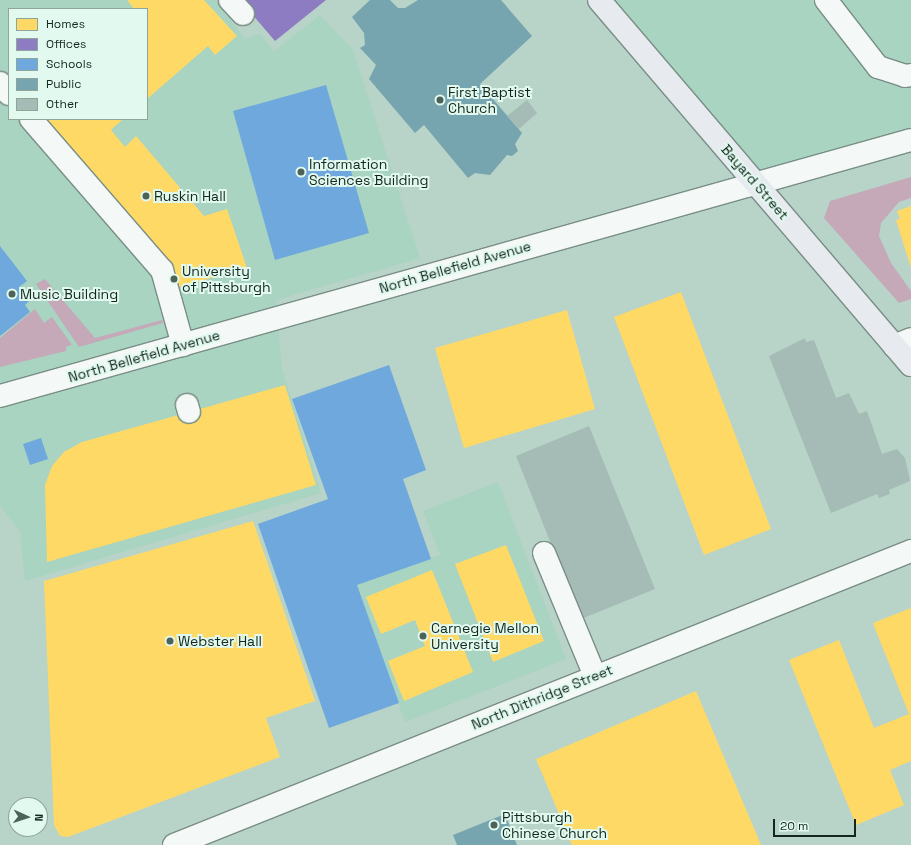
<!DOCTYPE html>
<html>
<head>
<meta charset="utf-8">
<style>
	body { margin:0 }
	#map { position:relative; width:911px; height:845px; overflow:hidden; background:#b8d3c8; font-family:"Space Grotesk",sans-serif }
	div>[style] { position:absolute }
	.built>* { inset:0; background:#a8d4c1 }
	.green>* { inset:0; background:#c5a9b9 }
	.homes>* { inset:0; background:#ffd966 }
	.offices>* { inset:0; background:#8e7cc3 }
	.schools>* { inset:0; background:#6fa8dc }
	.public>* { inset:0; background:#76a5af }
	.building>* { inset:0; background:#a5bbb5 }
	.roads { filter:drop-shadow(1px 0 #798e85) drop-shadow(-1px 0 #798e85) drop-shadow(0 1px #798e85) drop-shadow(0 -1px #798e85) }
	.minor>* { height:22px; margin:-11px; padding:0 11px; transform-origin:11px; border-radius:11px; background:#f4f8f7 }
	.major>* { height:22px; margin:-11px; padding:0 11px; transform-origin:11px; border-radius:11px; background:#e7eaef }
	.dots>* { width:11px; height:11px; translate:-50% -50%; box-sizing:border-box; border:2px solid #e1f9ee; border-radius:50% }
	span { translate:-50% -50%; white-space:nowrap; text-align:center; line-height:1.15; -webkit-text-stroke:4px #e1f9ee; paint-order:stroke }
	.poi-label { font-size:14px; color:#14271f }
	.left { translate:0 -50%; text-align:left }
	.street-label { font-size:14px; color:#14271f }
	.legend { position:absolute; left:8px; top:8px; width:140px; height:112px; box-sizing:border-box; background:#e1f9ee; border:1px solid #8fa59b; margin:0; padding:5px 7px; list-style:none; font-size:12px; color:#14271f }
	.legend li { display:flex; align-items:center; gap:8px; height:20px }
	.legend b { width:20px; border:1px solid #8fa59b }
	.north { position:absolute; left:8px; top:797px; width:40px; height:40px; box-sizing:border-box; background:#e1f9ee; border:1px solid #8fa59b; border-radius:50%; rotate:93deg; font-size:11px; font-weight:700; line-height:16px; text-align:center; color:#14271f }
	.north::after { content:''; display:block; margin:auto; width:14px; height:18px; background:#4d635a; clip-path:polygon(50% 0,100% 100%,50% 72%,0 100%) }
	.scale { position:absolute; left:773px; top:819px; width:83px; height:18px; box-sizing:border-box; border:2px solid #14271f; border-top:0; padding-left:5px; font-size:12px; line-height:14px; white-space:nowrap; color:#14271f; -webkit-text-stroke:3px #e1f9ee; paint-order:stroke }
</style>
</head>
<body>
<div id="map">
	<div class="built">
		<div style="clip-path:polygon(evenodd,0 0,215px 0,245px 39px,260px 34px,274px 51px,320px 15px,353px 50px,420px 258px,276px 300px,282px 369px,321px 493px,25px 581px,20px 531px,0 506px,0 0,9px 9px,147px 9px,147px 119px,9px 119px,9px 9px)"></div>
		<div style="clip-path:polygon(599px 0,911px 0,911px 140px,756px 182px)"></div>
		<div style="clip-path:polygon(498px 482px,566px 659px,405px 722px,357px 585px,440px 555px,423px 511px)"></div>
	</div>
	<div class="green">
		<div style="clip-path:polygon(911px 177px,911px 198px,899px 202px,881px 223px,879px 236px,891px 263px,911px 291px,911px 299px,899px 303px,824px 218px,830px 201px)"></div>
		<div style="clip-path:polygon(45px 279px,95px 338px,162px 320px,163px 323px,79px 347px,36px 284px)"></div>
		<div style="clip-path:polygon(35px 309px,44px 323px,52px 317px,72px 345px,66px 347px,66px 351px,0 367px,0 338px)"></div>
	</div>
	<div class="homes">
		<div style="clip-path:polygon(127px 0,204px 0,237px 36px,215px 55px,208px 46px,147px 99px,147px 9px,134px 9px)"></div>
		<div style="clip-path:polygon(40px 119px,123px 119px,111px 130px,125px 147px,136px 136px,204px 216px,227px 209px,247px 268px,175px 288px)"></div>
		<div style="clip-path:polygon(911px 206px,911px 268px,896px 220px,900px 219px,897px 211px)"></div>
		<div style="clip-path:polygon(681px 292px,771px 529px,704px 555px,614px 317px)"></div>
		<div style="clip-path:polygon(567px 310px,595px 409px,464px 448px,435px 348px)"></div>
		<div style="clip-path:polygon(285px 385px,316px 485px,47px 562px,45px 485px,52px 466px,64px 452px,82px 442px)"></div>
		<div style="clip-path:polygon(253px 521px,315px 701px,266px 718px,280px 757px,68px 837px,60px 836px,54px 825px,44px 581px)"></div>
		<div style="clip-path:polygon(506px 545px,544px 641px,493px 662px,455px 564px)"></div>
		<div style="clip-path:polygon(432px 570px,473px 672px,404px 701px,388px 661px,425px 646px,415px 620px,381px 634px,366px 597px)"></div>
		<div style="clip-path:polygon(911px 608px,911px 761px,890px 770px,904px 805px,856px 825px,789px 660px,839px 640px,874px 728px,909px 714px,873px 623px)"></div>
		<div style="clip-path:polygon(696px 691px,761px 845px,572px 845px,536px 759px)"></div>
	</div>
	<div class="offices">
		<div style="clip-path:polygon(240px 0,326px 0,275px 41px)"></div>
	</div>
	<div class="schools">
		<div style="clip-path:polygon(326px 85px,369px 233px,275px 260px,233px 111px)"></div>
		<div style="clip-path:polygon(0 246px,27px 281px,19px 287px,29px 301px,25px 305px,30px 312px,0 336px)"></div>
		<div style="clip-path:polygon(389px 365px,426px 470px,403px 479px,431px 559px,357px 585px,399px 703px,329px 728px,258px 524px,328px 499px,292px 399px)"></div>
		<div style="clip-path:polygon(41px 438px,48px 459px,30px 465px,23px 444px)"></div>
	</div>
	<div class="public">
		<div style="clip-path:polygon(370px 0,390px 0,398px 8px,405px 8px,418px 0,501px 0,532px 36px,480px 84px,522px 133px,515px 144px,518px 151px,512px 156px,507px 155px,490px 175px,475px 173px,468px 178px,424px 125px,415px 133px,369px 79px,376px 65px,360px 48px,365px 45px,364px 33px,352px 17px)"></div>
		<div style="clip-path:polygon(505px 814px,517px 845px,457px 845px,453px 835px)"></div>
	</div>
	<div class="building">
		<div style="clip-path:polygon(527px 100px,537px 113px,519px 129px,507px 116px)"></div>
		<div style="clip-path:polygon(805px 338px,806px 342px,814px 340px,836px 398px,849px 393px,859px 414px,867px 411px,882px 454px,897px 449px,905px 458px,910px 481px,889px 490px,890px 494px,879px 498px,877px 494px,831px 513px,769px 356px)"></div>
		<div style="clip-path:polygon(589px 426px,655px 589px,581px 619px,516px 456px)"></div>
	</div>
	<div class="roads">
		<div class="minor">
			<div style="left:230px;top:0;width:19px;rotate:47deg"></div>
			<div style="left:826px;top:0;width:85px;rotate:52.2deg"></div>
			<div style="left:878px;top:67px;width:28px;rotate:18deg"></div>
			<div style="left:905px;top:76px;width:6px;rotate:-9deg"></div>
			<div style="left:0;top:83px;width:14px;rotate:51deg"></div>
			<div style="left:31px;top:119px;width:200px;rotate:49.1deg"></div>
			<div style="left:162px;top:270px;width:78px;rotate:74.4deg"></div>
			<div style="left:894px;top:346px;width:18px;rotate:-22deg"></div>
			<div style="left:0;top:396px;width:946px;rotate:-15.7deg"></div>
			<div style="left:187px;top:405px;width:7px;rotate:74deg"></div>
			<div style="left:544px;top:553px;width:133px;rotate:67.5deg"></div>
			<div style="left:174px;top:845px;width:793px;rotate:-21.75deg"></div>
		</div>
		<div class="major">
			<div style="left:599px;top:0;width:480px;rotate:49.5deg"></div>
		</div>
	</div>
	<div class="dots">
		<div style="left:440px;top:100px;background:#4d635a"></div>
		<div style="left:301px;top:172px;background:#4d635a"></div>
		<div style="left:146px;top:196px;background:#4d635a"></div>
		<div style="left:174px;top:279px;background:#4d635a"></div>
		<div style="left:12px;top:294px;background:#4d635a"></div>
		<div style="left:423px;top:636px;background:#4d635a"></div>
		<div style="left:170px;top:641px;background:#4d635a"></div>
		<div style="left:494px;top:825px;background:#4d635a"></div>
	</div>
	<div class="poi-label">
		<span class="left" style="left:448px;top:100px">First Baptist<br>Church</span>
		<span class="left" style="left:309px;top:172px">Information<br>Sciences Building</span>
		<span class="left" style="left:154px;top:196px">Ruskin Hall</span>
		<span class="left" style="left:182px;top:279px">University<br>of Pittsburgh</span>
		<span class="left" style="left:20px;top:294px">Music Building</span>
		<span class="left" style="left:431px;top:636px">Carnegie Mellon<br>University</span>
		<span class="left" style="left:178px;top:641px">Webster Hall</span>
		<span class="left" style="left:502px;top:825px">Pittsburgh<br>Chinese Church</span>
	</div>
	<div class="street-label">
		<span style="left:755px;top:182px;rotate:49deg">Bayard Street</span>
		<span style="left:455px;top:267px;rotate:-16deg">North Bellefield Avenue</span>
		<span style="left:144px;top:356px;rotate:-16deg">North Bellefield Avenue</span>
		<span style="left:542px;top:697px;rotate:-22deg">North Dithridge Street</span>
	</div>
	<ul class="legend">
	<li><b style="height:11px;background:#ffd966"></b>Homes</li>
	<li><b style="height:11px;background:#8e7cc3"></b>Offices</li>
	<li><b style="height:11px;background:#6fa8dc"></b>Schools</li>
	<li><b style="height:11px;background:#76a5af"></b>Public</li>
	<li><b style="height:11px;background:#a5bbb5"></b>Other</li>
	</ul>
	<div class="north">N</div>
	<div class="scale">20 m</div>
</div>
</body>
</html>
